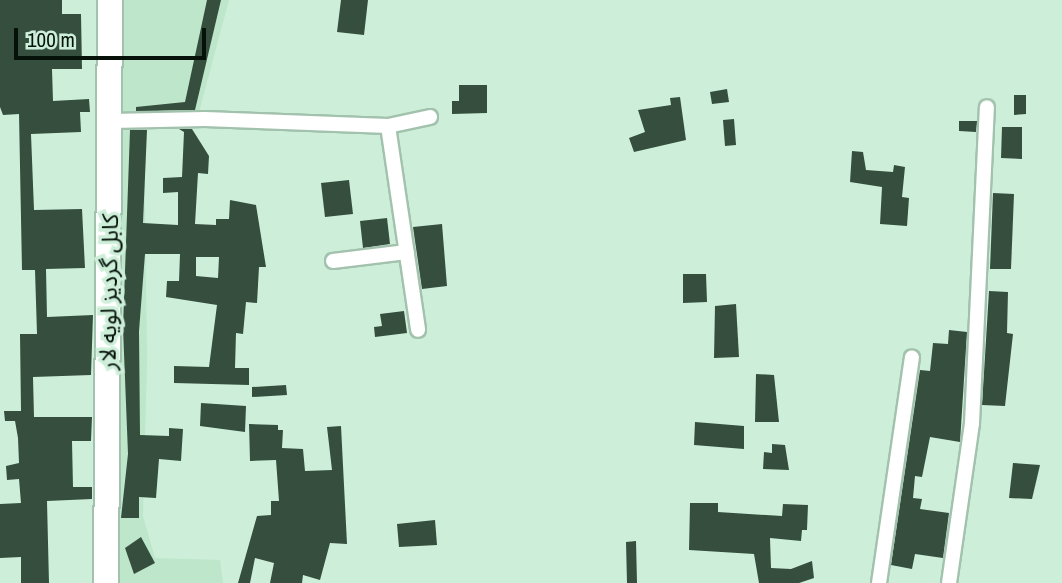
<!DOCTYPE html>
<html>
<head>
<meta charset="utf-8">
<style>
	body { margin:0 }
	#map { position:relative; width:1062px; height:583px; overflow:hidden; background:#cdefd9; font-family:"Archivo Narrow","Noto Sans Arabic",sans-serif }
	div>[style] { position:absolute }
	.built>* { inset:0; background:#bde6cb }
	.building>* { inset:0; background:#354e3e }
	.roads { filter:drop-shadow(2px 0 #a2c2ad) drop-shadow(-2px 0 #a2c2ad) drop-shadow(0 2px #a2c2ad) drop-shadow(0 -2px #a2c2ad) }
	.street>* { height:14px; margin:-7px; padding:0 7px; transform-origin:7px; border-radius:7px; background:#fff }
	.highway>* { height:24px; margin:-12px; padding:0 12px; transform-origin:12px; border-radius:12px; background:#fff }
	span { translate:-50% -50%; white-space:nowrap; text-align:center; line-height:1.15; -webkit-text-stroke:7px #cdefd9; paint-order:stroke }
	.street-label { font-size:23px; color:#06110a }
	.scale { position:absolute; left:14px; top:28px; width:192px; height:32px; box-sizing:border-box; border:4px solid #06110a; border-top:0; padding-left:9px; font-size:21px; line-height:24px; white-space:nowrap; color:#06110a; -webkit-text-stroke:5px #cdefd9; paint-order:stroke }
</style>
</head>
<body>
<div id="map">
	<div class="built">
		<div style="clip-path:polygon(114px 0,229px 0,197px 120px,144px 126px,147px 362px,143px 516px,155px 558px,220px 560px,223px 583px,118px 583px)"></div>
	</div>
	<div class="building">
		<div style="clip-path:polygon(0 0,62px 0,62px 14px,81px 14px,82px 69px,52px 69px,53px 101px,89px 99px,90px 112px,80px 112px,81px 132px,31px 134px,34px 210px,82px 209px,85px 268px,46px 269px,47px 317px,93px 315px,91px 375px,33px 377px,34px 417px,92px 417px,91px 441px,72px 441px,73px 487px,92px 487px,92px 499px,47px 501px,49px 583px,21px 583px,21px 557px,0 558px,0 504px,21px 503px,19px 479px,7px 480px,6px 466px,19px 463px,18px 438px,15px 421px,5px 421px,4px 411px,21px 411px,20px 334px,37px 334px,35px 270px,22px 270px,19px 114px,3px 115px,0 107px)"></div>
		<div style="clip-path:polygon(207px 0,221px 0,195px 110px,136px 111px,136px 107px,185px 102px)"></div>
		<div style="clip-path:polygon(341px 0,368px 0,364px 35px,337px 32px)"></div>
		<div style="clip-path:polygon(459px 85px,487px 85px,487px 113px,452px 114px,452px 101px,459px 101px)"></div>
		<div style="clip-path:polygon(727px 89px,729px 102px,712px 104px,710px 92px)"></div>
		<div style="clip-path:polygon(1014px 95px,1026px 95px,1026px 114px,1014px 115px)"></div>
		<div style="clip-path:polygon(680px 97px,686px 140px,634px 152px,629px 138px,645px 132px,638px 110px,671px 105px,670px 98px)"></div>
		<div style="clip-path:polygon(734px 119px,736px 145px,725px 146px,723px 120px)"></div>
		<div style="clip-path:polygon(959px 121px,977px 121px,976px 132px,959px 131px)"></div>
		<div style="clip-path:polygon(1002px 127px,1022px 127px,1022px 159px,1001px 158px)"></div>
		<div style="clip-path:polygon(evenodd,179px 129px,192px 129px,209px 156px,208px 174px,198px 173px,195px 224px,216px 225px,216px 219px,229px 219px,230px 200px,256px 205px,266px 267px,259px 267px,257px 303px,246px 302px,243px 334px,236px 333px,235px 368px,249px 368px,249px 385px,174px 383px,174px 366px,209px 367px,217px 305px,166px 297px,167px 281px,179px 281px,180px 254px,145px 254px,139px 331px,140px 435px,169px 436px,169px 428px,183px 429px,181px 461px,159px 459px,156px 498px,139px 497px,139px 518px,121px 518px,128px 454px,123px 328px,130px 130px,147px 130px,143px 223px,178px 225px,178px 192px,163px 193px,163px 178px,182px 177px,184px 132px,179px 129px,196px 257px,219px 257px,218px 278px,196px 276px,196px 257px)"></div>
		<div style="clip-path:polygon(852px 151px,863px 152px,866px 170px,893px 172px,894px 165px,905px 167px,902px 197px,909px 198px,907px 226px,880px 224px,882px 187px,850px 182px)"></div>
		<div style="clip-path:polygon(349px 180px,353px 214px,325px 217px,321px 183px)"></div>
		<div style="clip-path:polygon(993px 193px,1014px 194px,1011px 269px,990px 269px)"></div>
		<div style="clip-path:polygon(387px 218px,390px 244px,363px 248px,360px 221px)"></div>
		<div style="clip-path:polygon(442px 224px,447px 286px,422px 289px,413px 227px)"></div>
		<div style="clip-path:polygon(683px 274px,706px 274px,707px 302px,683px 303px)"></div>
		<div style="clip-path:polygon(989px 291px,1008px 292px,1007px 333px,1013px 334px,1005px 406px,982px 405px)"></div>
		<div style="clip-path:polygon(736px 304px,739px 357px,714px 358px,715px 306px)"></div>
		<div style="clip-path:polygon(404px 311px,407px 333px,375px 337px,374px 327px,382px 326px,380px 314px)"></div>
		<div style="clip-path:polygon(949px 330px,967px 332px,960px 442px,930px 437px,922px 477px,915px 476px,913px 498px,922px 499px,920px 509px,949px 513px,943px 558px,915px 554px,912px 569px,891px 565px,920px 370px,930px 371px,933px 343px,948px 344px)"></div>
		<div style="clip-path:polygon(756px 374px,774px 375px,779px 422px,755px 422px)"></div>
		<div style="clip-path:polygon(286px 385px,287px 395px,252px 397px,252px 387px)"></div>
		<div style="clip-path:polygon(201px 403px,246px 406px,245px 432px,200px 426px)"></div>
		<div style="clip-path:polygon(695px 422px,744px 426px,744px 449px,694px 445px)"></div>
		<div style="clip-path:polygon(249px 424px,278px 425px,278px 430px,283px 430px,282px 448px,303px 449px,305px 471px,332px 470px,327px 427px,341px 426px,347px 544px,330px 543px,320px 580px,303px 575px,302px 583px,270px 583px,274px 563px,255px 558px,250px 583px,238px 583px,257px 516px,271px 515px,271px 501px,279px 501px,276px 460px,250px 461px)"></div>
		<div style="clip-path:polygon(772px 444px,785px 445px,789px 470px,763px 469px,764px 452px,772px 453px)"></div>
		<div style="clip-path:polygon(1013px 463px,1040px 465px,1032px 499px,1009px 498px)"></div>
		<div style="clip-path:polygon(690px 503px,718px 503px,718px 512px,782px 516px,783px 504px,808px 505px,807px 530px,802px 530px,801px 541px,770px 538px,771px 568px,791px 569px,812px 561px,814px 578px,799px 583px,759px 583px,754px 554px,689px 550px)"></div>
		<div style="clip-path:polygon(435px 520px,437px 545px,399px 547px,397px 524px)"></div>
		<div style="clip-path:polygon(141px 537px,155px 563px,134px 574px,125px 548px)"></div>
		<div style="clip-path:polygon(636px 541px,637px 583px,627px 583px,626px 542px)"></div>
	</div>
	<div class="roads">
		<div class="street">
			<div style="left:111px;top:121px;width:94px;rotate:-1.2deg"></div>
			<div style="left:205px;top:119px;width:183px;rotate:2.2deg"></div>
			<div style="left:388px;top:126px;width:43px;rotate:-12.1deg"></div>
			<div style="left:388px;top:126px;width:206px;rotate:81.6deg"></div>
			<div style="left:333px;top:261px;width:74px;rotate:-7deg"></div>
			<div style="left:879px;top:583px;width:228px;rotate:-81.7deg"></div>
			<div style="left:949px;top:583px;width:162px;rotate:-81.8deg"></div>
			<div style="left:972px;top:423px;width:316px;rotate:-87.3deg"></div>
		</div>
		<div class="highway">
			<div style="left:106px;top:583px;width:583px;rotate:-89.61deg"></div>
		</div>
	</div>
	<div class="street-label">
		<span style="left:109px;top:292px;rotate:-89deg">کابل گردیز لویه لار</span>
	</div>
	<div class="scale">100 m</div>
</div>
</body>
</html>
